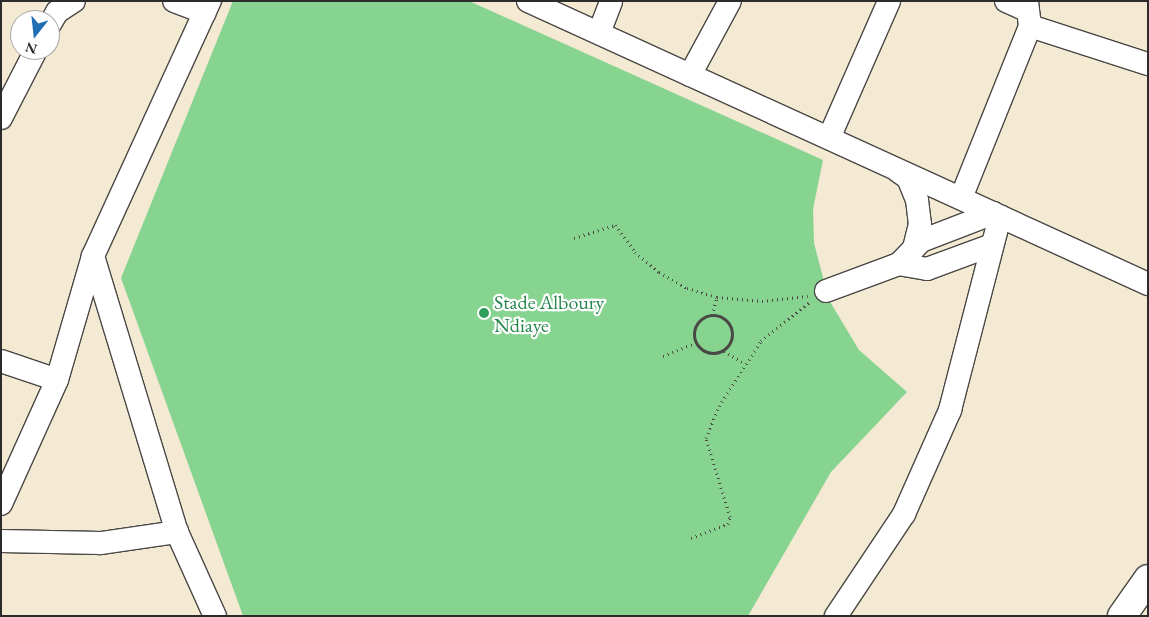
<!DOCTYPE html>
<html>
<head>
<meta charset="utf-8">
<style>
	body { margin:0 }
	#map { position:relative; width:1149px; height:617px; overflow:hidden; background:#f4e9d3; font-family:"EB Garamond",serif }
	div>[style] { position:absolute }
	.green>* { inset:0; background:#87d390 }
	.path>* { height:3px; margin-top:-1.5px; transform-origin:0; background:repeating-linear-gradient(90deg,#494844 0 1px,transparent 0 5px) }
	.path>.ring { margin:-1.5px; padding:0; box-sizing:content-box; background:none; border:3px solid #494844; border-radius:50% }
	.roads { filter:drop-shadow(1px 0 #494844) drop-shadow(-1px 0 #494844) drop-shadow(0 1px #494844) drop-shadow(0 -1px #494844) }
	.minor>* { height:22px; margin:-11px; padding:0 11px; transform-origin:11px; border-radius:11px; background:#fff }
	.highway>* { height:28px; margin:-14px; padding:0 14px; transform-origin:14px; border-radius:14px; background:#fff }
	.dots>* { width:14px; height:14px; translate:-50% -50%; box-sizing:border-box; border:2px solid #fff; border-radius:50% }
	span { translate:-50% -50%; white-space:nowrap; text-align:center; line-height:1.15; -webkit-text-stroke:4.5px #fff; paint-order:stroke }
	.leisure-label { font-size:20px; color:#27864d }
	.left { translate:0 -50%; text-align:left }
	.frame { position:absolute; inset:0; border:2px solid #2b2b2b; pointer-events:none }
	.north { position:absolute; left:10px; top:10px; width:50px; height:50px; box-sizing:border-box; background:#fff; border:1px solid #aaa; border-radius:50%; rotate:196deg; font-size:14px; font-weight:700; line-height:20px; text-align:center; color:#2b2b2b }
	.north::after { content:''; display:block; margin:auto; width:18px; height:22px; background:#1f6fb2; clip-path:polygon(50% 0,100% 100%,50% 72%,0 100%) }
</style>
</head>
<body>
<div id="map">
	<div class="green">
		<div style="clip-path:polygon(233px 1px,469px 1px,823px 160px,813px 209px,814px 243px,829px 300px,859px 350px,907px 392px,831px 472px,748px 616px,243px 616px,121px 278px)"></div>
	</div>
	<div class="path">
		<div style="left:574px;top:238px;width:43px;rotate:-17.6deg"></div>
		<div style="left:615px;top:225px;width:34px;rotate:53deg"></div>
		<div style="left:635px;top:252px;width:31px;rotate:40deg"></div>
		<div style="left:659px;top:272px;width:32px;rotate:30deg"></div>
		<div style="left:687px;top:288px;width:31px;rotate:17deg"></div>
		<div style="left:717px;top:297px;width:45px;rotate:5.1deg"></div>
		<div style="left:762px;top:301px;width:46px;rotate:-6.2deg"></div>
		<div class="ring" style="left:694px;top:315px;width:35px;height:35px"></div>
		<div style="left:712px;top:315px;width:19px;rotate:-74deg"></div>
		<div style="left:724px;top:351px;width:23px;rotate:31deg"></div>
		<div style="left:663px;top:356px;width:35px;rotate:-22deg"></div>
		<div style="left:691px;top:538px;width:40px;rotate:-21deg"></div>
		<div style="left:728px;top:524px;width:7px;rotate:-74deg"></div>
		<div style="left:730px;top:517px;width:83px;rotate:-106.9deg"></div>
		<div style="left:706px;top:438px;width:35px;rotate:-68deg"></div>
		<div style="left:719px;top:406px;width:77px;rotate:-57.1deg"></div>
		<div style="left:761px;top:341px;width:64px;rotate:-38.7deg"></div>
	</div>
	<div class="roads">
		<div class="minor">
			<div style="left:174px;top:1px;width:33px;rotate:21deg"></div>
			<div style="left:528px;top:1px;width:682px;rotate:24.53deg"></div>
			<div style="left:1006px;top:1px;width:22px;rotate:24deg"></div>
			<div style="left:50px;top:24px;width:14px;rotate:-60deg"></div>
			<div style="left:57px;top:12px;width:20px;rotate:-33deg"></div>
			<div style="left:1030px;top:26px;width:124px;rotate:17.9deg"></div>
			<div style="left:599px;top:33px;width:34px;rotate:-69deg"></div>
			<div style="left:690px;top:75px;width:84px;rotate:-61.6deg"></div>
			<div style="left:1px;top:118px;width:76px;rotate:-62.8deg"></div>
			<div style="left:829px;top:138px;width:150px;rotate:-66.3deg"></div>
			<div style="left:898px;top:171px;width:12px;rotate:35deg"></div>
			<div style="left:908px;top:178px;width:24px;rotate:68deg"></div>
			<div style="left:917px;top:200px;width:24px;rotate:83deg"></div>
			<div style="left:920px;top:224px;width:25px;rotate:104deg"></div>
			<div style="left:961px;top:198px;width:185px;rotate:-68.1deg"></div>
			<div style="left:1030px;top:26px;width:25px;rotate:-97deg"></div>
			<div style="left:992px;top:245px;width:69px;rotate:159.7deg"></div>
			<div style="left:927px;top:269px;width:28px;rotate:-170deg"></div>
			<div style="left:899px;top:264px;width:32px;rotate:-46deg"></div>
			<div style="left:921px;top:241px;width:78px;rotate:-21deg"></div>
			<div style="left:93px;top:256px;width:288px;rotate:73.1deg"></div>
			<div style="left:177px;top:532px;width:92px;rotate:65.7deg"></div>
			<div style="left:826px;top:291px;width:78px;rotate:-20.3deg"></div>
			<div style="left:1px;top:361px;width:59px;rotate:18.7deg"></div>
			<div style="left:1px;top:504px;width:136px;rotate:-65.7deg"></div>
			<div style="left:57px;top:380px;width:129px;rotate:-73.8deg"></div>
			<div style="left:93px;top:256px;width:281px;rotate:-65.4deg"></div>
			<div style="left:1px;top:541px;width:100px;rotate:1.1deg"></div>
			<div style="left:101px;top:543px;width:77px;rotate:-8.2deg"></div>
			<div style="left:836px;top:616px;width:123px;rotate:-56.3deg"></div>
			<div style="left:904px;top:514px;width:114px;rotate:-66.1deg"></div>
			<div style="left:950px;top:410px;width:200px;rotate:-75.5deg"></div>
		</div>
		<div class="highway">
			<div style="left:1122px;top:616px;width:45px;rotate:-54.9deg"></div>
		</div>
	</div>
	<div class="dots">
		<div style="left:484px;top:313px;background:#2e9e5b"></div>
	</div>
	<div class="leisure-label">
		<span class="left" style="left:494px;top:314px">Stade Alboury<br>Ndiaye</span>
	</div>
	<div class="frame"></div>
	<div class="north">N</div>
</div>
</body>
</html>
